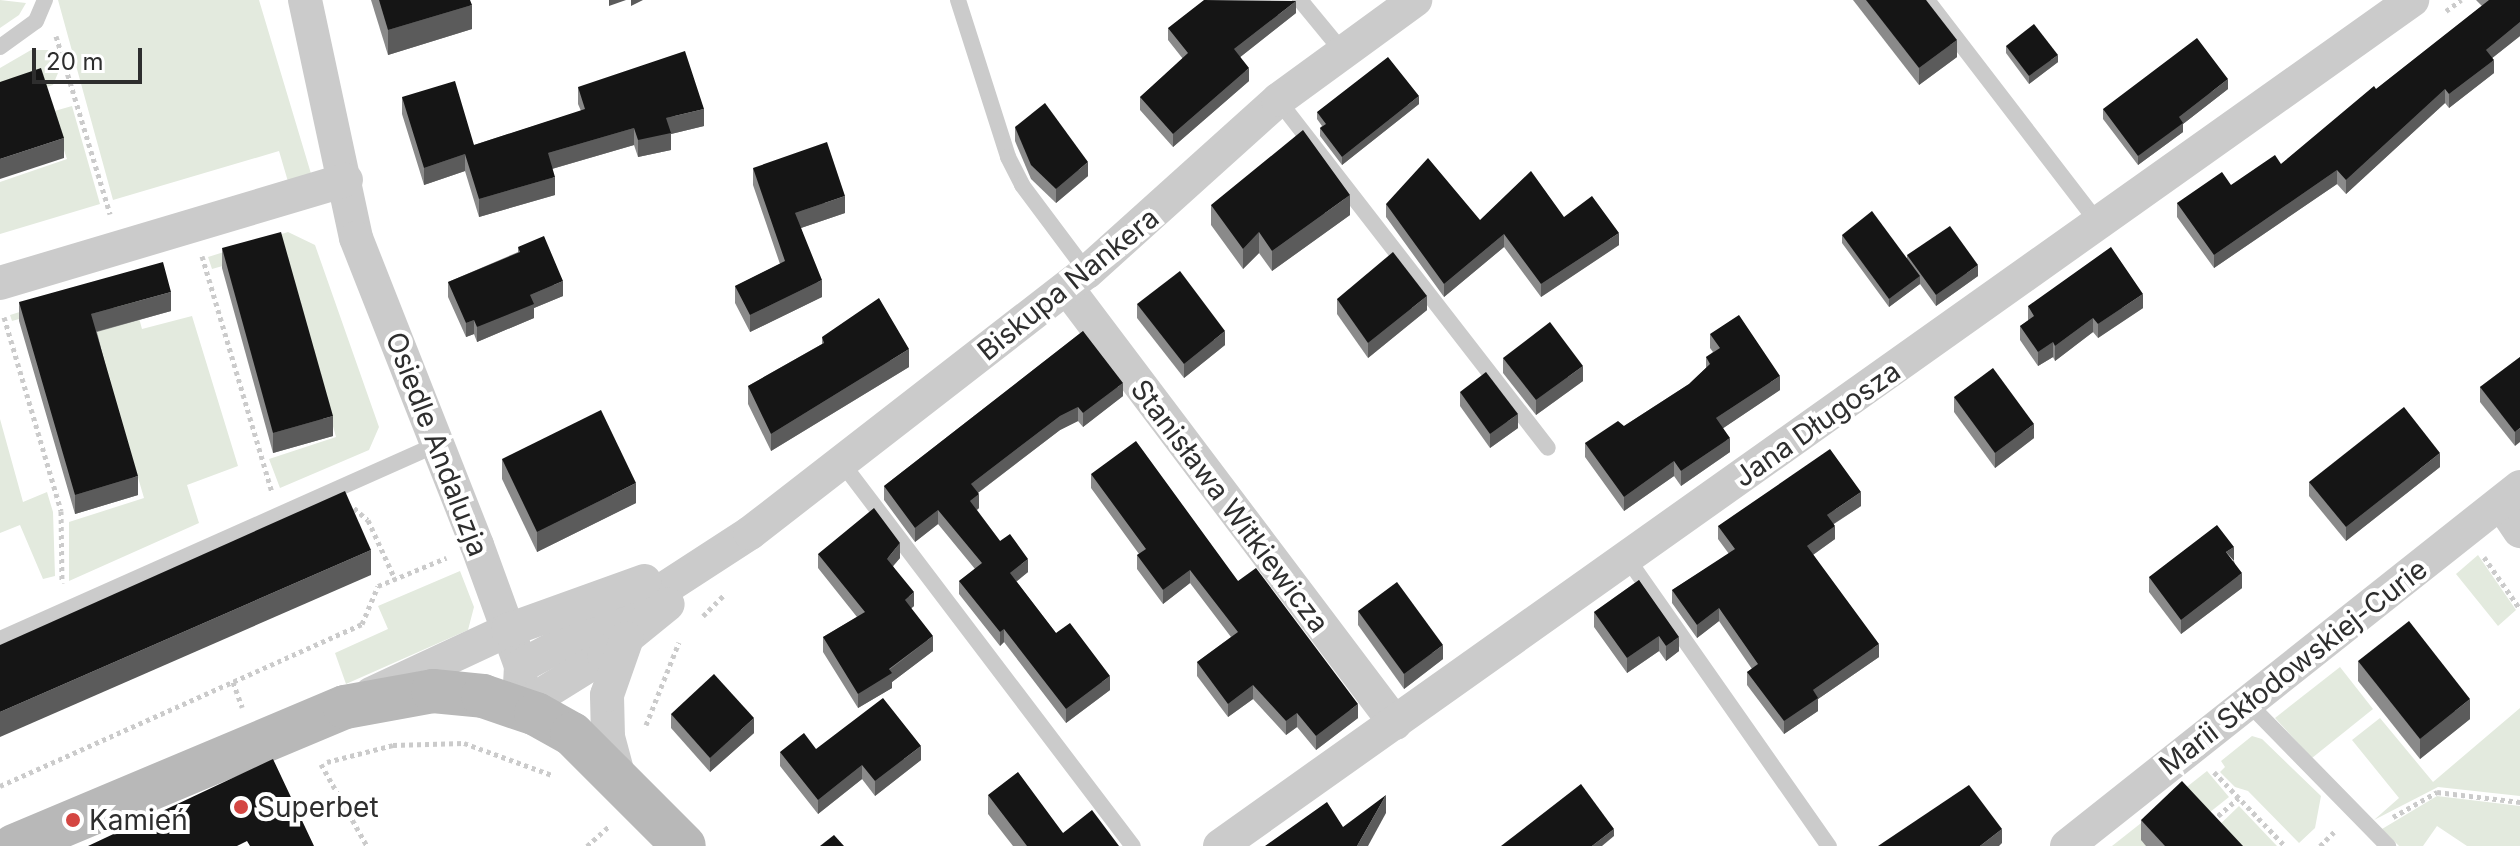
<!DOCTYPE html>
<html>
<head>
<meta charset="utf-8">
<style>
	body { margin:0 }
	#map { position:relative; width:2520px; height:846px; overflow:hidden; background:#fff; font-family:Inter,sans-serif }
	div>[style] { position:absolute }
	.green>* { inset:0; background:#e3eade }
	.path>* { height:5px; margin-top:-2.5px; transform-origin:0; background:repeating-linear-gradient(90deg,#cbcbcb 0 4px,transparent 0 8px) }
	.lane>* { height:16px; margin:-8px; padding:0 8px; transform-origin:8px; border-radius:8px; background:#cbcbcb }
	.street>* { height:34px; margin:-17px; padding:0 17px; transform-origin:17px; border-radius:17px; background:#cbcbcb }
	.secondary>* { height:44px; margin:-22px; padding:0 22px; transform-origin:22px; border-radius:22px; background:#b8b8b8 }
	.wall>* { inset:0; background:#8a8a8a }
	.shaded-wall>* { inset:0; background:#5b5b5b }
	.building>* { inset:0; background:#151515 }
	.dots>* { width:22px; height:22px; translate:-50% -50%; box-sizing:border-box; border:4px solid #fff; border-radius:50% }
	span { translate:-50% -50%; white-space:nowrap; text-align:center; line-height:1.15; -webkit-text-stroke:8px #fff; paint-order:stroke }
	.street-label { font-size:28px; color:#2e2e2e }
	.poi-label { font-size:28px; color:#2e2e2e }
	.left { translate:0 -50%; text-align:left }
	.scale { position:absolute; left:32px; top:48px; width:110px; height:36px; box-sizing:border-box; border:4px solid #2e2e2e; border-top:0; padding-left:10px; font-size:24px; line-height:28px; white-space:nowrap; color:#2e2e2e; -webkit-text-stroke:6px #fff; paint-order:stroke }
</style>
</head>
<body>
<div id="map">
	<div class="green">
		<div style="clip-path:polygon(0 0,26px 3px,19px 15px,0 28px)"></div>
		<div style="clip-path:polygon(58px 0,259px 0,312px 177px,289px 185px,279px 151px,113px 200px)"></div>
		<div style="clip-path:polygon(31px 50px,48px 50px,58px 73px,53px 85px,0 102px,0 68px)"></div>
		<div style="clip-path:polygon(72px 106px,100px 204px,0 234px,0 182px,67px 159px,51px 112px)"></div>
		<div style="clip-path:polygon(288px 232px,315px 245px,379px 427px,369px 450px,280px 488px,269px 459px,336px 437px,283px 249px,212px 269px,208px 257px)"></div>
		<div style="clip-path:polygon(158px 269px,131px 289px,142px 329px,192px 316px,238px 466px,187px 485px,199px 523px,69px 581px,69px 522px,144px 498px,86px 300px,12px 321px,10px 315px)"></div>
		<div style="clip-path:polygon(0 419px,23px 502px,47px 492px,53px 512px,55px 576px,43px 579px,20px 525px,0 533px)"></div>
		<div style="clip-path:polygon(2478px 555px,2516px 610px,2498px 626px,2456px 574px)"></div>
		<div style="clip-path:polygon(460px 571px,474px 607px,468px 630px,346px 684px,335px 653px,388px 629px,378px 606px)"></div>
		<div style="clip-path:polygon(2340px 667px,2373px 709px,2312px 758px,2275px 718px)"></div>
		<div style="clip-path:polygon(2520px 708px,2520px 796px,2438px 787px,2374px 820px,2399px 798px,2352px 740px,2380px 718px,2433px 782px)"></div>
		<div style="clip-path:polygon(2252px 736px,2262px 739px,2321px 796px,2315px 828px,2299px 843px,2248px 791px,2235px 787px,2220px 772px,2225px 767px,2221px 761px)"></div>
		<div style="clip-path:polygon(2207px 771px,2229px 797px,2200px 820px,2146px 846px,2112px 846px)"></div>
		<div style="clip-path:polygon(2437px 796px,2520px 806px,2520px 846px,2467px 846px,2437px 826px,2423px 846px,2399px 846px,2382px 829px)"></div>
		<div style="clip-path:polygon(2239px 806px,2277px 846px,2225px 846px,2212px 832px)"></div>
	</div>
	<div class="path">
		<div style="left:2446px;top:11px;width:19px;rotate:-36deg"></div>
		<div style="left:56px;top:36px;width:186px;rotate:73.1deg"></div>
		<div style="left:202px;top:256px;width:246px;rotate:73.5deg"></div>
		<div style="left:4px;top:317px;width:202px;rotate:73.6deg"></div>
		<div style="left:61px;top:511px;width:72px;rotate:89.2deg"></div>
		<div style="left:354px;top:508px;width:18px;rotate:41deg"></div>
		<div style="left:368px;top:520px;width:65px;rotate:65.4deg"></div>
		<div style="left:2484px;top:557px;width:63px;rotate:55.3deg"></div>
		<div style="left:703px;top:616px;width:30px;rotate:-45deg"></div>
		<div style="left:233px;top:682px;width:27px;rotate:70deg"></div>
		<div style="left:646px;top:725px;width:89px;rotate:-68.3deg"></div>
		<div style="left:327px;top:762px;width:68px;rotate:-14.4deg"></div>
		<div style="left:393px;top:745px;width:71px;rotate:-1.6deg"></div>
		<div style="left:464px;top:743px;width:94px;rotate:20deg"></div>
		<div style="left:321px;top:764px;width:94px;rotate:60.7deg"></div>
		<div style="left:2214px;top:772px;width:103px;rotate:46.2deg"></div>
		<div style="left:0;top:786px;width:397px;rotate:-24.1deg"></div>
		<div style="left:362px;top:624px;width:41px;rotate:-67.2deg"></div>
		<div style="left:378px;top:586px;width:74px;rotate:-22.4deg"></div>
		<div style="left:2393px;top:817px;width:51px;rotate:-29.6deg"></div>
		<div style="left:2437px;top:792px;width:84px;rotate:6.9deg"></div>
		<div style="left:2212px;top:821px;width:35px;rotate:-41deg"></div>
		<div style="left:587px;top:846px;width:31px;rotate:-42deg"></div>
		<div style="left:2320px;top:846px;width:23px;rotate:-45deg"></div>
	</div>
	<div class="lane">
		<div style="left:958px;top:0;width:165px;rotate:72.3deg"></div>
		<div style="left:1008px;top:157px;width:31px;rotate:63deg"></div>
		<div style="left:1022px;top:185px;width:109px;rotate:53.2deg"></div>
		<div style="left:1300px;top:0;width:66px;rotate:50.5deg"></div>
		<div style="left:1927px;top:0;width:282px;rotate:52.5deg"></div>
		<div style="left:0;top:47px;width:44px;rotate:-35.8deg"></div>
		<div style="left:36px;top:21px;width:23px;rotate:-67deg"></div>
		<div style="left:1278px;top:100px;width:440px;rotate:52.2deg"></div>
		<div style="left:842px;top:463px;width:481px;rotate:52.8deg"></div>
		<div style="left:1627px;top:558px;width:352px;rotate:55deg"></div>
		<div style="left:0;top:639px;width:479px;rotate:-24deg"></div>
		<div style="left:2247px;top:702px;width:202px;rotate:45.6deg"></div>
	</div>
	<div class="street">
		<div style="left:305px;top:0;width:243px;rotate:77.9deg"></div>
		<div style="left:356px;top:238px;width:330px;rotate:68.5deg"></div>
		<div style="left:477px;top:545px;width:129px;rotate:70deg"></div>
		<div style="left:521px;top:666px;width:21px;rotate:93deg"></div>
		<div style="left:0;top:283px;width:361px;rotate:-16.6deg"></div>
		<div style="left:1067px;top:288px;width:545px;rotate:52.98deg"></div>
		<div style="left:2501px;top:503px;width:34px;rotate:56deg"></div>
		<div style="left:521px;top:666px;width:153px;rotate:-28.1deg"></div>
		<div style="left:656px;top:594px;width:112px;rotate:-33deg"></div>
		<div style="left:750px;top:533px;width:426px;rotate:-37.8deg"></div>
		<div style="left:1087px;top:272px;width:257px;rotate:-42deg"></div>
		<div style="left:1278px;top:100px;width:170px;rotate:-36.1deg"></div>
		<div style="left:371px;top:694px;width:151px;rotate:-25deg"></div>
		<div style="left:508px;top:630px;width:145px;rotate:-19.8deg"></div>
		<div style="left:520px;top:708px;width:99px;rotate:-31.8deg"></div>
		<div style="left:604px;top:656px;width:82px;rotate:-39.1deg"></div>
		<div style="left:619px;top:778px;width:42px;rotate:-105deg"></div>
		<div style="left:608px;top:737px;width:42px;rotate:-91.4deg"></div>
		<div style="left:607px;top:695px;width:60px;rotate:-70.7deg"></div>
		<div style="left:1220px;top:846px;width:1462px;rotate:-35.36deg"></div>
		<div style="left:2067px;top:846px;width:578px;rotate:-38.4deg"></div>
	</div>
	<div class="secondary">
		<div style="left:14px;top:846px;width:359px;rotate:-22.8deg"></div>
		<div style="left:345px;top:707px;width:89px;rotate:-10.3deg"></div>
		<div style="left:433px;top:691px;width:50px;rotate:5.7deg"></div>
		<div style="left:483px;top:696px;width:56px;rotate:18.8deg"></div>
		<div style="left:536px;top:714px;width:41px;rotate:29.1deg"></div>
		<div style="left:572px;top:734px;width:158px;rotate:45deg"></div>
	</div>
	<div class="wall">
		<div style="clip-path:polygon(371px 0,470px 0,472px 29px,388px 55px)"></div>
		<div style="clip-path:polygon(1853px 0,1926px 0,1957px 57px,1919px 85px)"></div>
		<div style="clip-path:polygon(2476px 0,2520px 0,2520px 36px,2492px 58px,2494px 73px,2449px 108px,2445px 103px,2346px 194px,2337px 184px,2214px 268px,2177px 217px,2177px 203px,2231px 185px,2281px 164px,2482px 6px)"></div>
		<div style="clip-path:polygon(1296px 13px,1240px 57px,1249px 81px,1173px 147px,1140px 110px,1140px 97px,1183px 59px,1168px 40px,1168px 28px)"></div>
		<div style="clip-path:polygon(2006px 46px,2058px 62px,2029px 84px,2006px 53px)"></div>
		<div style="clip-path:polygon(578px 87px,704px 126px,671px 134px,671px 150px,638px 157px,634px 145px,552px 169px,555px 195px,479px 217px,465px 171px,424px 185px,402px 114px,402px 97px,474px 145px,581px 111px,578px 104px)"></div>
		<div style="clip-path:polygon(2228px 89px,2183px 124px,2183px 132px,2138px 165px,2103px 119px,2103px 109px)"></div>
		<div style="clip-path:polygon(1419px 104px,1342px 165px,1320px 136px,1320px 128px,1322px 126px,1317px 119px,1317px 112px)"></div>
		<div style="clip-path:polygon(1015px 127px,1088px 176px,1056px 203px,1031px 179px,1015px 141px)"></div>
		<div style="clip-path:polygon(753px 168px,845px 213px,801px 228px,822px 297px,750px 332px,735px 303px,735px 286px,780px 264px,753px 185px)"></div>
		<div style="clip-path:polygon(1386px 204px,1480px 220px,1564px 217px,1619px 245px,1541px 297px,1504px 247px,1444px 297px,1386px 217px)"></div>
		<div style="clip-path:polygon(1211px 205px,1350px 215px,1272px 271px,1259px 253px,1243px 269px,1211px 225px)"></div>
		<div style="clip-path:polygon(1842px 235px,1907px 258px,1907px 255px,1978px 276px,1936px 306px,1920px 284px,1889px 307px,1842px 243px)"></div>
		<div style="clip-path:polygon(518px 247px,563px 296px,534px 308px,534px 318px,477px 342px,474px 334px,466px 337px,448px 297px,448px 282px,518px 252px)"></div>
		<div style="clip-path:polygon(222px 248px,333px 436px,273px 453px,222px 268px)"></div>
		<div style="clip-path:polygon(1337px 299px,1427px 310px,1368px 358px,1337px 314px)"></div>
		<div style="clip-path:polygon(19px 302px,171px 311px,97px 332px,138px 495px,75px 514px,19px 321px)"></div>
		<div style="clip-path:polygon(1137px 304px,1225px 345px,1184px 378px,1137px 318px)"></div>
		<div style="clip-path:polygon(2028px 306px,2143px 308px,2098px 338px,2093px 332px,2055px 361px,2053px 357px,2038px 366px,2020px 340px,2020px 326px,2028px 321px)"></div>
		<div style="clip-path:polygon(1083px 331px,1123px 396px,1083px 427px,1078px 421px,1060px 430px,978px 493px,979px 508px,977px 510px,1000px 541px,1028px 572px,1016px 581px,1056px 633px,1110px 690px,1066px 723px,1004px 642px,1000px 646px,959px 594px,959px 581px,975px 569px,938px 524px,915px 542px,884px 500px,884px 486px)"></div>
		<div style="clip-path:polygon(1710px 334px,1780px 390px,1723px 428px,1730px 452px,1681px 486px,1674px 476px,1624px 511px,1585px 457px,1585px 443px,1624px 426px,1689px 384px,1706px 368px,1706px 357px,1713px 352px,1710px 348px)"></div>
		<div style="clip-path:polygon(822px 337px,909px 367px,771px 451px,748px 404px,748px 386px,822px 344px)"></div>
		<div style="clip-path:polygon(2520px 357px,2515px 446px,2480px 402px,2480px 387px)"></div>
		<div style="clip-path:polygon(1503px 358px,1583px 381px,1536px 415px,1503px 373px)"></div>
		<div style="clip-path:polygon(1460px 392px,1518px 428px,1490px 448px,1460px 406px)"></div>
		<div style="clip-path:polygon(1954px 397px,2034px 438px,1995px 468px,1954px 412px)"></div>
		<div style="clip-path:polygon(502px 459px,636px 503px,537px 552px,502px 479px)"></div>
		<div style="clip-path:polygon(2440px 467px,2346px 541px,2309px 496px,2309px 482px)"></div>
		<div style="clip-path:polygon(1091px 474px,1238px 581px,1358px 718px,1316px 750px,1297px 727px,1286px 735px,1253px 699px,1228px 717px,1197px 676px,1197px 662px,1231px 637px,1190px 583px,1163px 604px,1137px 569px,1137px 555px,1139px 554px,1091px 488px)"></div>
		<div style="clip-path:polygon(1861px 506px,1834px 524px,1835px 539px,1813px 555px,1879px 657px,1818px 699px,1818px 711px,1784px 734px,1747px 685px,1747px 672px,1752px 669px,1719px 621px,1697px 638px,1672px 603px,1672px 590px,1729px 554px,1718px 539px,1718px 526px)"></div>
		<div style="clip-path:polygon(818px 554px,900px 558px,893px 566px,914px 606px,911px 608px,933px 651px,892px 682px,892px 688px,858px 708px,823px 652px,823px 637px,857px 617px,818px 568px)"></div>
		<div style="clip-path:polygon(2234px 561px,2242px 588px,2181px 634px,2149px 592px,2149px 577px)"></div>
		<div style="clip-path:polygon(1639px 580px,1679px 651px,1666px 661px,1659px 651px,1627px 673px,1594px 627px,1594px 612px)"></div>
		<div style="clip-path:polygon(1358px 611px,1443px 659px,1404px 689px,1358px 625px)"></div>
		<div style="clip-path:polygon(2358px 661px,2470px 719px,2420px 759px,2358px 681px)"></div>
		<div style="clip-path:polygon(671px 714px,754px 733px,710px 772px,671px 728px)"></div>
		<div style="clip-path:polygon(780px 752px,921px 760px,875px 796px,862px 779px,818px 814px,780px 766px)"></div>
		<div style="clip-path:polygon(988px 795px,1063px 833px,1119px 846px,1013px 846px,988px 814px)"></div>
		<div style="clip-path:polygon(2141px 820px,2243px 846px,2146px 846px,2141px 840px)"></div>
	</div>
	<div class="shaded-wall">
		<div style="clip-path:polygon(609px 0,626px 0,609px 6px)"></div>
		<div style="clip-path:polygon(631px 0,643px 0,631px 6px)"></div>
		<div style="clip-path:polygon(1296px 1px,1296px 13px,1234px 62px,1234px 49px)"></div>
		<div style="clip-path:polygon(472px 5px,472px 29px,388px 55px,388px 30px)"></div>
		<div style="clip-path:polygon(2520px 22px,2520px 36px,2486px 63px,2486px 50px)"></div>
		<div style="clip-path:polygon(1957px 40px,1957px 57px,1919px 85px,1919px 68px)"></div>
		<div style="clip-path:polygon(2058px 55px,2058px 62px,2029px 84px,2029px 76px)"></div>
		<div style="clip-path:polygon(2494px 60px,2494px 73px,2449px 108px,2449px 94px)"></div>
		<div style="clip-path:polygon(1249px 68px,1249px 81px,1173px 147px,1173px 134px)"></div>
		<div style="clip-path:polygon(2228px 79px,2228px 89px,2183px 124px,2183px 132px,2138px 165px,2138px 156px,2179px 117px)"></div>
		<div style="clip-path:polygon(2445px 89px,2445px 103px,2346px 194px,2346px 180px)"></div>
		<div style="clip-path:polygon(1419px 96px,1419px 104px,1342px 165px,1342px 157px)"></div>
		<div style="clip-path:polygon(704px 109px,704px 126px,671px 134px,671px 150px,638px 157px,638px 140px,666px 118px)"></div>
		<div style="clip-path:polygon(634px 128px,634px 145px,548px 170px,548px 153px)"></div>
		<div style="clip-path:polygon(64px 138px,64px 158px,0 179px,0 159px)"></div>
		<div style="clip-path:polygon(465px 154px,465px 171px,424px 185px,424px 168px)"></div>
		<div style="clip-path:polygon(1088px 162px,1088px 176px,1056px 203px,1056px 189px)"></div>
		<div style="clip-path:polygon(2337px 170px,2337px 184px,2214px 268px,2214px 255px)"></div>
		<div style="clip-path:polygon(555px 177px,555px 195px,479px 217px,479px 199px)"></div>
		<div style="clip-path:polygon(1350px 195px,1350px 215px,1272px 271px,1272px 251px)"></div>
		<div style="clip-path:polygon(845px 196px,845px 213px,795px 230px,795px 213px)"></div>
		<div style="clip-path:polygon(1259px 232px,1259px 253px,1243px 269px,1243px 249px)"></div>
		<div style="clip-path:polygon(1619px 233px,1619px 245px,1541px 297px,1541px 284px)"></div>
		<div style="clip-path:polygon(1504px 234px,1504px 247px,1444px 297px,1444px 284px)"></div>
		<div style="clip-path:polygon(1978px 265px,1978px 276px,1936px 306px,1936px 295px)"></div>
		<div style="clip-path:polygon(1920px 276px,1920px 284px,1889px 307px,1889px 299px)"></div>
		<div style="clip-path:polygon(822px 280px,822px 297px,750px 332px,750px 315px)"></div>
		<div style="clip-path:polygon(563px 281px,563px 296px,534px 308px,534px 318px,477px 342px,477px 327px,530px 295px)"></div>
		<div style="clip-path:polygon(171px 292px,171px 311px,91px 333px,91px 314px)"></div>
		<div style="clip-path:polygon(2143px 294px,2143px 308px,2098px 338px,2098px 324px)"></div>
		<div style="clip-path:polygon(1427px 296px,1427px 310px,1368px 358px,1368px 343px)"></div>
		<div style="clip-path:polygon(2093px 318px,2093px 332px,2055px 361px,2055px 346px)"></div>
		<div style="clip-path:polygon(474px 320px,474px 334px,466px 337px,466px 323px)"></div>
		<div style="clip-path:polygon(1225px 331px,1225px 345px,1184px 378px,1184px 364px)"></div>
		<div style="clip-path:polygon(2053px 342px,2053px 357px,2038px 366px,2038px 352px)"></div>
		<div style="clip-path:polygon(909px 349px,909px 367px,771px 451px,771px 434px)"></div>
		<div style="clip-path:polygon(1583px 366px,1583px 381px,1536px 415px,1536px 400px)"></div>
		<div style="clip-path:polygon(1780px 376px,1780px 390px,1716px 433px,1716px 418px)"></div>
		<div style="clip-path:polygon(1123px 383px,1123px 396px,1083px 427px,1083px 413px)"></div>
		<div style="clip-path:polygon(1078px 407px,1078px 421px,1060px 430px,971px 498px,971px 484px,1060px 416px)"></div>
		<div style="clip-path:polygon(1518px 414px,1518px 428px,1490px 448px,1490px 434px)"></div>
		<div style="clip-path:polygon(333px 416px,333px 436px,273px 453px,273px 433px)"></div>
		<div style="clip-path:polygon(2034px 424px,2034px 438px,1995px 468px,1995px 453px)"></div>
		<div style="clip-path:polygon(2520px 428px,2520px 442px,2515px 446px,2515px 432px)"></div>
		<div style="clip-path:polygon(1730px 438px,1730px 452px,1681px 486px,1681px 471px)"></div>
		<div style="clip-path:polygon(2440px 453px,2440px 467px,2346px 541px,2346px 527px)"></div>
		<div style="clip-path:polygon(1674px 461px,1674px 476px,1624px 511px,1624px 497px)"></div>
		<div style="clip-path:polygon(138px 476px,138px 495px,75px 514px,75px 495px)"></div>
		<div style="clip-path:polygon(636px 483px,636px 503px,537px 552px,537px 532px)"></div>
		<div style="clip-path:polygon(1861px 492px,1861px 506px,1827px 528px,1827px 515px)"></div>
		<div style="clip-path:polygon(979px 494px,979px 508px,970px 515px,970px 501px)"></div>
		<div style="clip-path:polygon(938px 510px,938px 524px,915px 542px,915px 528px)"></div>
		<div style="clip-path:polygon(1835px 526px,1835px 539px,1807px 559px,1807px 546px)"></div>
		<div style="clip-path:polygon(900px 543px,900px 558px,887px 573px,887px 559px)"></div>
		<div style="clip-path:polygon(2234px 547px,2234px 561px,2226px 552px)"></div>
		<div style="clip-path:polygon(371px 550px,371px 575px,0 737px,0 712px)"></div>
		<div style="clip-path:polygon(1028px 559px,1028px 572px,1010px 587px,1010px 573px)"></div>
		<div style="clip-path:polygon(1190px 570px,1190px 583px,1163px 604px,1163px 590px)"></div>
		<div style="clip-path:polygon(2242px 573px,2242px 588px,2181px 634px,2181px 620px)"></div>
		<div style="clip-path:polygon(914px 592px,914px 606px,905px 614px,905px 600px)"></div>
		<div style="clip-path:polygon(1719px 608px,1719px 621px,1697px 638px,1697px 625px)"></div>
		<div style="clip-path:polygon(1004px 629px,1004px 642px,1000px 646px,1000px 632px)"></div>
		<div style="clip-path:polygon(933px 636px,933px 651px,892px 682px,892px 688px,858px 708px,858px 694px)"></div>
		<div style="clip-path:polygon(1659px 636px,1659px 651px,1627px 673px,1627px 658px)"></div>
		<div style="clip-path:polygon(1679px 637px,1679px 651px,1666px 661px,1666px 646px)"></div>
		<div style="clip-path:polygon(1879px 644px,1879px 657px,1818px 699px,1818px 711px,1784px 734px,1784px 721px,1813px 690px)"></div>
		<div style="clip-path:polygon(1443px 645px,1443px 659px,1404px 689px,1404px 674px)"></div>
		<div style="clip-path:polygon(1110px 676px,1110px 690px,1066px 723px,1066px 709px)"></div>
		<div style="clip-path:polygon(1253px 685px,1253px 699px,1228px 717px,1228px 704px)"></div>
		<div style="clip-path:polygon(2470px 699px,2470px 719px,2420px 759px,2420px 739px)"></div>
		<div style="clip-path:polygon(1358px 704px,1358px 718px,1316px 750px,1316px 736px)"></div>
		<div style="clip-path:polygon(1297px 713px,1297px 727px,1286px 735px,1286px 721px)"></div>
		<div style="clip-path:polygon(754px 718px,754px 733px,710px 772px,710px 758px)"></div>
		<div style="clip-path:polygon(921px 746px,921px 760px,875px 796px,875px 781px)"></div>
		<div style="clip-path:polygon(862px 765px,862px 779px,818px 814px,818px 800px)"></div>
		<div style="clip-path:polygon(1386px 795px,1386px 813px,1368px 846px,1357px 846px)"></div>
		<div style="clip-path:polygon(1614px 829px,1614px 836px,1602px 846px,1592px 846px)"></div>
		<div style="clip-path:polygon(2002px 829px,2002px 843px,1999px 846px,1980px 846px)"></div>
	</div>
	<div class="building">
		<div style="clip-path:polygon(379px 0,470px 0,472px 5px,388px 30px)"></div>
		<div style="clip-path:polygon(1204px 0,1296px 1px,1234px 49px,1249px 68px,1173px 134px,1140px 97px,1188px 53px,1168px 28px)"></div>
		<div style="clip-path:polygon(1866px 0,1926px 0,1957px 40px,1919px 68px)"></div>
		<div style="clip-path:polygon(2489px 0,2520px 0,2520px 22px,2486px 50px,2494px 60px,2449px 94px,2445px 89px,2346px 180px,2337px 170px,2214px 255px,2177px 203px,2222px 172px,2231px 185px,2275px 155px,2281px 164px,2374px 86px,2376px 89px)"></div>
		<div style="clip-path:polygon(2034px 24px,2058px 55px,2029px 76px,2006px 46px)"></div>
		<div style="clip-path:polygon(2197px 38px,2228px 79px,2179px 117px,2183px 123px,2138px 156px,2103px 109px)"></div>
		<div style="clip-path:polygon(685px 51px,704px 109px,666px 118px,671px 133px,638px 140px,634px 128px,548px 153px,555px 177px,479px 199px,465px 154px,424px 168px,402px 97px,455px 81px,474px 145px,585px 109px,578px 87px)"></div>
		<div style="clip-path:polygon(1388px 57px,1419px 96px,1342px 157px,1320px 128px,1326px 124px,1317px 112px)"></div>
		<div style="clip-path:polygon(41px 68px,64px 138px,0 159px,0 82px)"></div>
		<div style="clip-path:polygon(1045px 103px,1088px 162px,1056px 189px,1031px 165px,1015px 127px)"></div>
		<div style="clip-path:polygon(1303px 130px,1350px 195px,1272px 251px,1259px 232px,1243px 249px,1211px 205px)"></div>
		<div style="clip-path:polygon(827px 142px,845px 196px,795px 213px,822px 280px,750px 315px,735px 286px,785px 261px,753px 168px)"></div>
		<div style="clip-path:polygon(1428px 158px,1480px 220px,1531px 171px,1564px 217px,1592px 196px,1619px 233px,1541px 284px,1504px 234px,1444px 284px,1386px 204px)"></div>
		<div style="clip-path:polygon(1872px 211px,1920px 276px,1889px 299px,1842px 235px)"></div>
		<div style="clip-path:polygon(1950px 226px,1978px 265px,1936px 295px,1907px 255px)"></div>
		<div style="clip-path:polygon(281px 232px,333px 416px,273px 433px,222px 248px)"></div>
		<div style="clip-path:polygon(544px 236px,563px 281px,530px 295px,534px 304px,477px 327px,474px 320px,466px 323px,448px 282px,520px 252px,518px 247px)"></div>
		<div style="clip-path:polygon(2111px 247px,2143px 294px,2098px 324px,2093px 318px,2055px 346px,2053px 342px,2038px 352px,2020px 326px,2034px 316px,2028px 306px)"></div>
		<div style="clip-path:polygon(1393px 252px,1427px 296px,1368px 343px,1337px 299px)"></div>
		<div style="clip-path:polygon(163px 262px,171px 292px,91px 314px,138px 476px,75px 495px,19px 302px)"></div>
		<div style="clip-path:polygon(1180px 271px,1225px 331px,1184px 364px,1137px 304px)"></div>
		<div style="clip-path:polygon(879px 298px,909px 349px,771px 434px,748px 386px,824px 343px,822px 337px)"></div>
		<div style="clip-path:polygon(1739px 315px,1780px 376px,1716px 418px,1730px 438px,1681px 471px,1674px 461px,1624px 497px,1585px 443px,1618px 421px,1624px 426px,1689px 384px,1710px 364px,1706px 357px,1720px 348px,1710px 334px)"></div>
		<div style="clip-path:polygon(1550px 322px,1583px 366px,1536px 400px,1503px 358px)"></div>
		<div style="clip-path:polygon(1083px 331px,1123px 383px,1083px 413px,1078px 407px,1060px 416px,971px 484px,979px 494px,970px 501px,1000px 541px,1010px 534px,1028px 559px,1010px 573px,1056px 633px,1070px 623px,1110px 676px,1066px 709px,1004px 629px,1000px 632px,959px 581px,982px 563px,938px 510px,915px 528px,884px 486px)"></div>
		<div style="clip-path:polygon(2520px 357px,2520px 428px,2515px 432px,2480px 387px)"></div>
		<div style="clip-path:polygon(1993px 368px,2034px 424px,1995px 453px,1954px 397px)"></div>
		<div style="clip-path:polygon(1486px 372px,1518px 414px,1490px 434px,1460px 392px)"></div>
		<div style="clip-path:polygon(2404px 407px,2440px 453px,2346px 527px,2309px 482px)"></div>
		<div style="clip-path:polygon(601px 410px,636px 483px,537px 532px,502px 459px)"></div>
		<div style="clip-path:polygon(1136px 441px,1238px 581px,1256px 568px,1358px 704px,1316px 736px,1297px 713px,1286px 721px,1253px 685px,1228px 704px,1197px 662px,1238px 632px,1190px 570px,1163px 590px,1137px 555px,1146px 549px,1091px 474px)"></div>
		<div style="clip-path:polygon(1830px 449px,1861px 492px,1827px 515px,1835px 526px,1807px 546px,1879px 644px,1813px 690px,1818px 698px,1784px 721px,1747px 672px,1758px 664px,1719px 608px,1697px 625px,1672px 590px,1735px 549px,1718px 526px)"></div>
		<div style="clip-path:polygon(345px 491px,371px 550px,0 712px,0 645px)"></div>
		<div style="clip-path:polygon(874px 508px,900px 543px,887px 559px,914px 592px,905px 600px,933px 636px,889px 669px,892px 673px,858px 694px,823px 637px,865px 612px,818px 554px)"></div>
		<div style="clip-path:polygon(2217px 525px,2234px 547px,2226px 552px,2242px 573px,2181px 620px,2149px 577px)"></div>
		<div style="clip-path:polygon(1639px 580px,1679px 637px,1666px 646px,1659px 636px,1627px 658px,1594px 612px)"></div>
		<div style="clip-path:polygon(1397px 582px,1443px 645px,1404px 674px,1358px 611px)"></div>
		<div style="clip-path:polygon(2409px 621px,2470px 699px,2420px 739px,2358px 661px)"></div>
		<div style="clip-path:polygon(714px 674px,754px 718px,710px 758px,671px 714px)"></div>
		<div style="clip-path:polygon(883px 698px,921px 746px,875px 781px,862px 765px,818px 800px,780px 752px,804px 733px,816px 749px)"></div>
		<div style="clip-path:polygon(273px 759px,314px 846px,250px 846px,247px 841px,237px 846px,88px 846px)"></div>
		<div style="clip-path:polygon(1018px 772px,1063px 833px,1092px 810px,1119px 846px,1027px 846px,988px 795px)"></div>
		<div style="clip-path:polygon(2182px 781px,2243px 846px,2165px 846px,2141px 820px)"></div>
		<div style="clip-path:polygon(1581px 784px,1614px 829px,1592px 846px,1501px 846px)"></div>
		<div style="clip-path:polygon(1969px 785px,2002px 829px,1980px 846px,1878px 846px)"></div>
		<div style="clip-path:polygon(1386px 795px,1357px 846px,1265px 846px,1327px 802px,1343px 827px)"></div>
		<div style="clip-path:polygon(834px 835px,844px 846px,820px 846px)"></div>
	</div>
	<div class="dots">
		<div style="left:241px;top:807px;background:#d44642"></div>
		<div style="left:73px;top:820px;background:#d44642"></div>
	</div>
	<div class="street-label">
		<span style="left:1068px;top:284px;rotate:-39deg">Biskupa Nankera</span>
		<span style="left:1817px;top:424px;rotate:-35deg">Jana Długosza</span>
		<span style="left:437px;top:444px;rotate:69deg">Osiedle Andaluzja</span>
		<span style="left:1230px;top:506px;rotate:53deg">Stanisława Witkiewicza</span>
		<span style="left:2293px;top:667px;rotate:-38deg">Marii Skłodowskiej-Curie</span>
	</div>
	<div class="poi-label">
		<span class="left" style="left:257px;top:807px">Superbet</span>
		<span class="left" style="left:89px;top:820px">Kamień</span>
	</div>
	<div class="scale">20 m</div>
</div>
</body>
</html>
